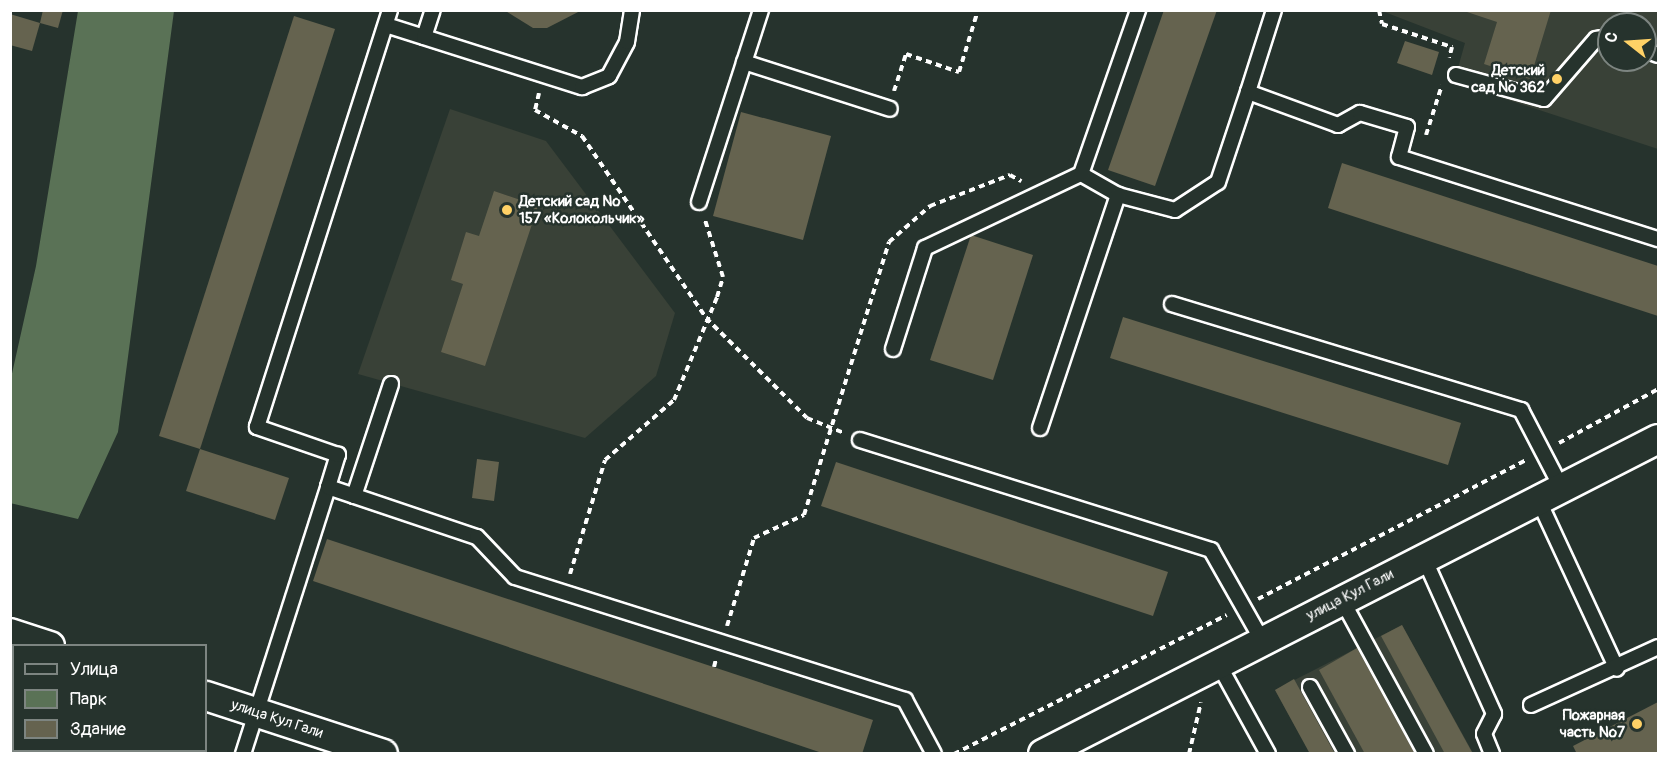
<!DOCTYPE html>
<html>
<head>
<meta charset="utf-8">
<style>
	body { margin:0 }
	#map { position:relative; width:1669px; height:764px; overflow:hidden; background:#26332d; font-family:Pangolin,sans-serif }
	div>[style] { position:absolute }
	.built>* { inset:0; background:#394137 }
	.green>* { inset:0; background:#5a7256 }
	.building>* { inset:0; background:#65634f }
	.path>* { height:4px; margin-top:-2px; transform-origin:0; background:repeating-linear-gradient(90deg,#fff 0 6px,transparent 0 10.5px) }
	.roads { filter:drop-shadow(2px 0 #fff) drop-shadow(-2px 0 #fff) drop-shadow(0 2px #fff) drop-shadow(0 -2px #fff) }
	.service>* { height:14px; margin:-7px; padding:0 7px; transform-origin:7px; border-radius:7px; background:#26332d }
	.minor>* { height:28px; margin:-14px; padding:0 14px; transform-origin:14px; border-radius:14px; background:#26332d }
	.dots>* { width:16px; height:16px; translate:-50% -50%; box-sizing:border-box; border:3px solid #26332d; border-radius:50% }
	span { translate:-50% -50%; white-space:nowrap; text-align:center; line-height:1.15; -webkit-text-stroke:5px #26332d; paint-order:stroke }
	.poi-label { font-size:15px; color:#fff; font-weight:700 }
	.right { translate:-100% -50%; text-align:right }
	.left { translate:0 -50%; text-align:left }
	.street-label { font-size:15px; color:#fff }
	.frame { position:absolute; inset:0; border:12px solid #fff; pointer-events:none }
	.legend { position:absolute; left:12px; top:644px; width:195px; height:108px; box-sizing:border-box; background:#26332d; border:2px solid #7d8581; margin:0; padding:8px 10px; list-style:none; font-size:18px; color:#fff }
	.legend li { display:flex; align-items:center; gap:12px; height:30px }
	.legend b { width:30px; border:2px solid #7d8581 }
	.north { position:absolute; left:1597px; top:12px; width:60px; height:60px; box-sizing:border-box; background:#26332d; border:2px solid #7d8581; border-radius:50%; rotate:287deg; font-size:16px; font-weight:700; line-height:24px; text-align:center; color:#fff }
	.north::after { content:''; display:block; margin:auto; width:21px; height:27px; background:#ffd166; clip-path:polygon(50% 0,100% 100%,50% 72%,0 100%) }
</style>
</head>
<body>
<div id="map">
	<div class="built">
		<div style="clip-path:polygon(evenodd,1382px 11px,1658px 11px,1658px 149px,1454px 82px,1465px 43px,1382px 11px,1609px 24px,1645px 24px,1645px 60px,1609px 60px,1609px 24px)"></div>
		<div style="clip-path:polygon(450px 109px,546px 141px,675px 313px,656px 376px,585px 438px,358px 374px)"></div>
		<div style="clip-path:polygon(1402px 625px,1473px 753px,1310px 753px,1275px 690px)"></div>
	</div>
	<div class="green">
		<div style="clip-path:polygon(78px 11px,174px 11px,118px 432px,78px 519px,10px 503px,11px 378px,36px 266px)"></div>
	</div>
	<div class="building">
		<div style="clip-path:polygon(43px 10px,63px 10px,58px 28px,40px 23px)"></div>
		<div style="clip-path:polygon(504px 10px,582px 10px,547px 28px,533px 28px)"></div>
		<div style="clip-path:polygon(1164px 10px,1217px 10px,1155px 186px,1108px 170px)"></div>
		<div style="clip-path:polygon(1461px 10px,1551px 10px,1530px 79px,1484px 64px,1497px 22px)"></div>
		<div style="clip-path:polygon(10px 14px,40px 23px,32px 51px,10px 45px)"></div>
		<div style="clip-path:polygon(294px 16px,335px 29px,200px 449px,159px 436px)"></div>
		<div style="clip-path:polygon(1405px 41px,1439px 52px,1432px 75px,1397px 63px)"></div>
		<div style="clip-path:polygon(741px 112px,831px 136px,803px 240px,713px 216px)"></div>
		<div style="clip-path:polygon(1342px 163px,1658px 266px,1658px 316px,1328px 208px)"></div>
		<div style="clip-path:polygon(494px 191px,538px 206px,485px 366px,441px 352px,463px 284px,451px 280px,466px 232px,479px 236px)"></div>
		<div style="clip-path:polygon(971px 235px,1033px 255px,993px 380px,930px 360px)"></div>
		<div style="clip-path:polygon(1123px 317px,1461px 423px,1448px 465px,1110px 358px)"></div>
		<div style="clip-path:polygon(200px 449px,289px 478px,275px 520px,186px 491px)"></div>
		<div style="clip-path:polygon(477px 459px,499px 462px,494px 501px,472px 498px)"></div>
		<div style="clip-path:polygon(836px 462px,1168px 572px,1153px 616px,821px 506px)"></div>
		<div style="clip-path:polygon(327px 539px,873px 720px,862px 754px,825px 754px,313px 581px)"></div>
		<div style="clip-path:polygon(1402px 625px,1473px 754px,1445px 754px,1381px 636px)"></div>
		<div style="clip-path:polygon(1357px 648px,1415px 754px,1365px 754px,1319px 670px)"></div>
		<div style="clip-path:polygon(1294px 679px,1335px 754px,1310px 754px,1275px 690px)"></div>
		<div style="clip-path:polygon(1658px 702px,1658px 754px,1577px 754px,1573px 746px)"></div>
	</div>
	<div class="path">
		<div style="left:1379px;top:10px;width:14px;rotate:78deg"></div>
		<div style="left:1382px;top:24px;width:74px;rotate:18.2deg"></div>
		<div style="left:1452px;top:47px;width:11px;rotate:105deg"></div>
		<div style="left:894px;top:91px;width:39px;rotate:-72deg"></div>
		<div style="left:906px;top:54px;width:56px;rotate:18.8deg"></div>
		<div style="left:959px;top:72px;width:65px;rotate:-73deg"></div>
		<div style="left:539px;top:93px;width:17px;rotate:103deg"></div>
		<div style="left:535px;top:110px;width:54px;rotate:29deg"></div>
		<div style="left:582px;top:136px;width:220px;rotate:55.7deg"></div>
		<div style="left:706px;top:318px;width:142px;rotate:44.7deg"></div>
		<div style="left:807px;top:418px;width:40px;rotate:22deg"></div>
		<div style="left:1426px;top:135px;width:52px;rotate:-72.3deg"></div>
		<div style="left:1559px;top:443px;width:113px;rotate:-28.6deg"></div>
		<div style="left:570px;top:574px;width:119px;rotate:-72.9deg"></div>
		<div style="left:605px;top:460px;width:91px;rotate:-41deg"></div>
		<div style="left:674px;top:400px;width:112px;rotate:-67.3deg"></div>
		<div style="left:717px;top:297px;width:21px;rotate:-73deg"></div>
		<div style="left:723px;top:277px;width:60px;rotate:-107.5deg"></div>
		<div style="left:1258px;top:599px;width:302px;rotate:-27.4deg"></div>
		<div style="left:727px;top:626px;width:92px;rotate:-72.9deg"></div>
		<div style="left:754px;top:538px;width:55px;rotate:-24.7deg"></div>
		<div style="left:804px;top:515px;width:286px;rotate:-72.7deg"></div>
		<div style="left:889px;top:242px;width:55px;rotate:-41.3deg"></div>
		<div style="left:930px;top:206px;width:86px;rotate:-21.2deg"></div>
		<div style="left:1010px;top:175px;width:13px;rotate:29deg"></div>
		<div style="left:714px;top:667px;width:8px;rotate:-76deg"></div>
		<div style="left:954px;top:754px;width:306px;rotate:-27deg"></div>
		<div style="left:1189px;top:754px;width:53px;rotate:-77deg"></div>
	</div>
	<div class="roads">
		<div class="service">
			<div style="left:1274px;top:10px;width:86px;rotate:107.6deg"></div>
			<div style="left:1248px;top:92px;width:96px;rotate:20.1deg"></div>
			<div style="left:1338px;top:125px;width:25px;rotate:-29deg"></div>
			<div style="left:1360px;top:113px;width:49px;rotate:16.6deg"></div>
			<div style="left:1407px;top:127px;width:31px;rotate:105deg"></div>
			<div style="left:1399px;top:157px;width:272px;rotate:17.6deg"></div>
			<div style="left:386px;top:25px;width:206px;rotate:17.6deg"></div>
			<div style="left:582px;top:87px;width:29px;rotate:-22deg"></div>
			<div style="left:609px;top:76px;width:38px;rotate:-62deg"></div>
			<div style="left:627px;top:42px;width:32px;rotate:-81deg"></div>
			<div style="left:424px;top:37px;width:28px;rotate:-72deg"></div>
			<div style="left:1645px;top:50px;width:14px;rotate:21deg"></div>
			<div style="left:744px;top:62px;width:153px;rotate:17.8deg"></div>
			<div style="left:1456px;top:75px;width:91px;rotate:15.3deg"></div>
			<div style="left:1544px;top:99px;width:79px;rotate:-49.1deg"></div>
			<div style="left:1596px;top:39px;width:13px;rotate:-9deg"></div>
			<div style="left:1081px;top:174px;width:43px;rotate:29.6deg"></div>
			<div style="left:1118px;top:195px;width:59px;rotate:14.7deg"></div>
			<div style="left:1175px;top:210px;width:51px;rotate:-33.1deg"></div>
			<div style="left:1218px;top:182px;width:95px;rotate:-71.6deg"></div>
			<div style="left:699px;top:202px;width:202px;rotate:-72.1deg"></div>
			<div style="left:1172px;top:304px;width:365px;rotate:16.9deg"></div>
			<div style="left:1521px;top:410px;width:87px;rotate:62.5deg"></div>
			<div style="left:893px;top:349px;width:106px;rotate:-72.4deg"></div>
			<div style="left:925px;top:248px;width:173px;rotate:-25.4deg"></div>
			<div style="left:1081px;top:174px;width:174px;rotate:-70.8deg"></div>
			<div style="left:1040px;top:428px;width:246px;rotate:-71.5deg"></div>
			<div style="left:860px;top:440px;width:368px;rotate:17.4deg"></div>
			<div style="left:1211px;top:550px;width:103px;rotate:60.5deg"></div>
			<div style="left:328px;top:487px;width:34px;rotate:-73deg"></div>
			<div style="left:338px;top:455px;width:86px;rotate:-160.9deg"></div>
			<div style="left:257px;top:427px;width:438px;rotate:-72.3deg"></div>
			<div style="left:354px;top:496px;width:118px;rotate:-71.7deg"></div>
			<div style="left:1538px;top:499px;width:187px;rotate:65.1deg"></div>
			<div style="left:1424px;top:558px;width:171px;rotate:65.8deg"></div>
			<div style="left:1494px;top:714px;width:22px;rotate:117deg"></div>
			<div style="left:1484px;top:734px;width:22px;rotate:68deg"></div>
			<div style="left:1342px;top:600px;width:175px;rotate:61.4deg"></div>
			<div style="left:1218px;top:663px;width:104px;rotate:61.2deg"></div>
			<div style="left:1310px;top:687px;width:77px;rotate:61.1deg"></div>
			<div style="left:1531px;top:705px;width:140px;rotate:-24.5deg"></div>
			<div style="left:10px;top:721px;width:11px;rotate:-68deg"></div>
			<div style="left:243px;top:754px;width:280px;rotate:-72.3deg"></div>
			<div style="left:328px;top:487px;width:157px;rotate:18.6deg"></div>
			<div style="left:477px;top:537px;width:55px;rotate:46.5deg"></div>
			<div style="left:515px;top:577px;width:409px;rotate:17.5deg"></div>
			<div style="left:905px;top:700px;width:61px;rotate:61.8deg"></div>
		</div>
		<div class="minor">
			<div style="left:10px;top:633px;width:42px;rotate:18deg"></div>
			<div style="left:206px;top:696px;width:186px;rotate:18.1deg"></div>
			<div style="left:1043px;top:754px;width:691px;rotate:-27.12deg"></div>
		</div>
	</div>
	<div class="dots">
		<div style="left:1557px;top:79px;background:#ffd166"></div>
		<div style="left:507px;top:210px;background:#ffd166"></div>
		<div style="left:1637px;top:724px;background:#ffd166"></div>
	</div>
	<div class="poi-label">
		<span class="right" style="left:1545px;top:79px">Детский<br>сад № 362</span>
		<span class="left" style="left:519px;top:210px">Детский сад №<br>157 «Колокольчик»</span>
		<span class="right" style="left:1625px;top:724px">Пожарная<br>часть №7</span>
	</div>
	<div class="street-label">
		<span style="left:1350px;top:595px;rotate:-27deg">улица Кул Гали</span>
		<span style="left:277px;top:719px;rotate:18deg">улица Кул Гали</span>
	</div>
	<div class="frame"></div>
	<ul class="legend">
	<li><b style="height:8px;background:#26332d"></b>Улица</li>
	<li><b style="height:16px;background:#5a7256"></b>Парк</li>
	<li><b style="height:16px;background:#65634f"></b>Здание</li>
	</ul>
	<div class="north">С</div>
</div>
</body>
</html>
